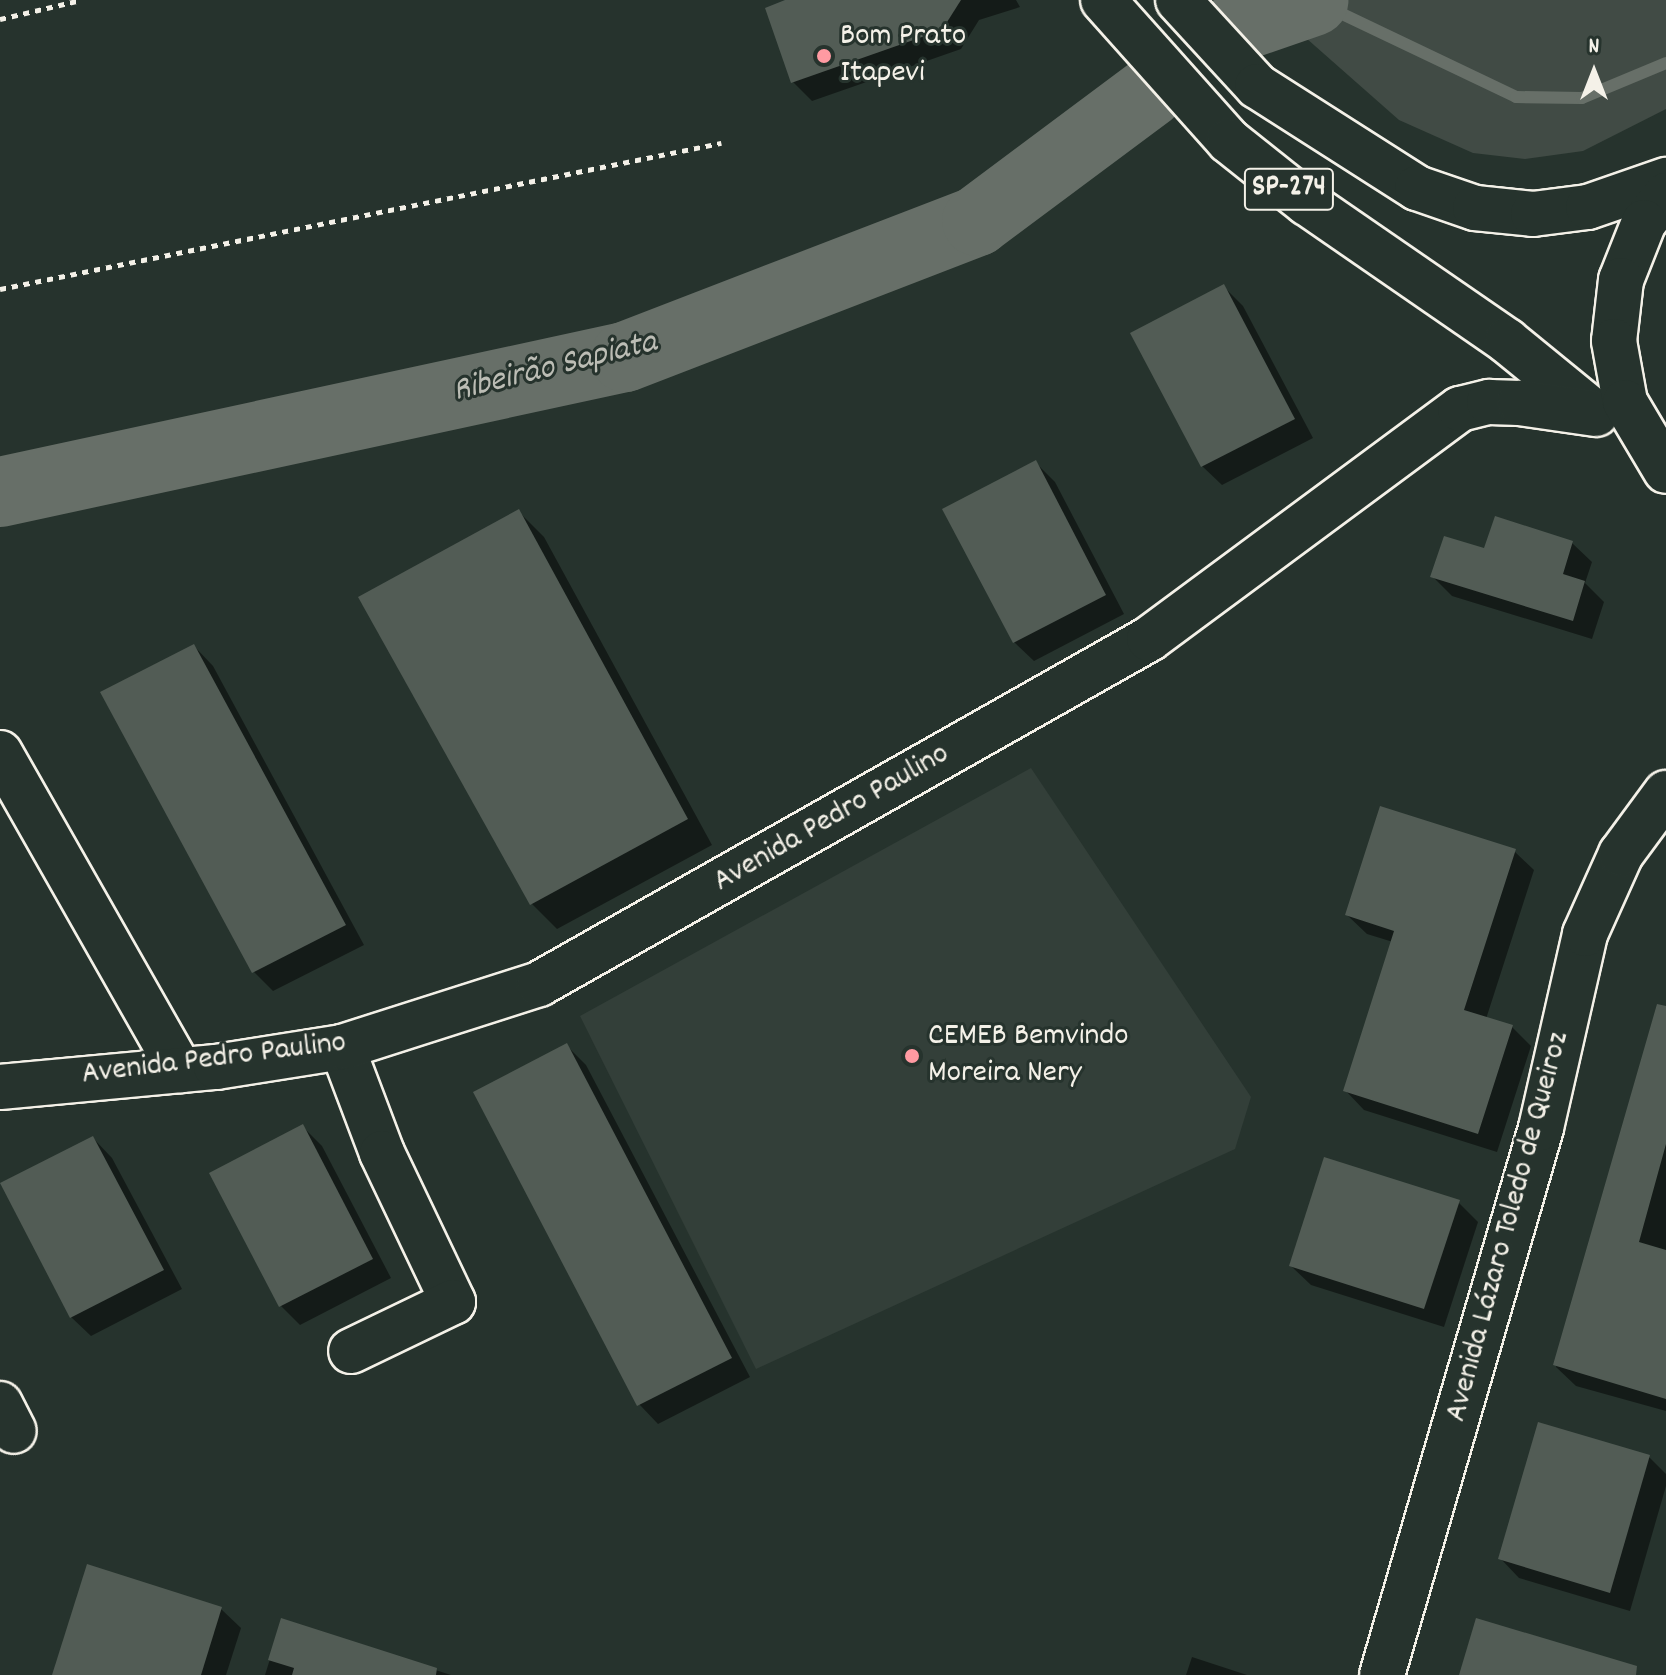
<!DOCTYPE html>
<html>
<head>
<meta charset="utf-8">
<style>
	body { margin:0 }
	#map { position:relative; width:1666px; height:1675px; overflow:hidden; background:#26332d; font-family:Dekko,sans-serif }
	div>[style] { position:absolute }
	.built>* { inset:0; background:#333f39 }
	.green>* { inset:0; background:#414b45 }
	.shadow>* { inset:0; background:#0007 }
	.stream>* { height:12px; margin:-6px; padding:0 6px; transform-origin:6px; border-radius:6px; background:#676f68 }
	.river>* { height:70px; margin:-35px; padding:0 35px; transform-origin:35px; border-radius:35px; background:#676f68 }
	.building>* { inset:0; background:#525c55 }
	.path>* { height:5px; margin-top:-2.5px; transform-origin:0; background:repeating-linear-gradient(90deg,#f4f1e8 0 6px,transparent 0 12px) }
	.roads { filter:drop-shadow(2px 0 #f4f1e8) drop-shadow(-2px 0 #f4f1e8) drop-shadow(0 2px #f4f1e8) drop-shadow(0 -2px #f4f1e8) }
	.minor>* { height:44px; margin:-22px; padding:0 22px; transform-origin:22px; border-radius:22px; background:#26332d }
	.major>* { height:44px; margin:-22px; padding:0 22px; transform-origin:22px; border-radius:22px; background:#26332d }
	.highway>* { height:44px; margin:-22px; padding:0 22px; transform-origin:22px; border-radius:22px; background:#26332d }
	.dots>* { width:22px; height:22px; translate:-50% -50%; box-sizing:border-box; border:4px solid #26332d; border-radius:50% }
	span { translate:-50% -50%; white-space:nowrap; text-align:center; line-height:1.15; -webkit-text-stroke:6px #26332d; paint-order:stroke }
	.shield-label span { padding:2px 6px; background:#26332d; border:2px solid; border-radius:6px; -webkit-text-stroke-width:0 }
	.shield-label { font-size:30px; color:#f4f1e8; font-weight:700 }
	.poi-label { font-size:32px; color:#f4f1e8 }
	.left { translate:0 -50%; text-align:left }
	.street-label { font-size:32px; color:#f4f1e8 }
	.water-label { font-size:34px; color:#bcbdb5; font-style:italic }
	.north { position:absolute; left:1554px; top:32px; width:80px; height:80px; -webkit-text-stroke:6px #26332d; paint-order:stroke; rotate:0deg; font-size:22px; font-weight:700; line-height:32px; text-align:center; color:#f4f1e8 }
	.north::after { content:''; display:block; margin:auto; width:28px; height:36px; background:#f4f1e8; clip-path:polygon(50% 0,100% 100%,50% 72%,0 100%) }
</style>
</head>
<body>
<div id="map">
	<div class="built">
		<div style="clip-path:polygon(1031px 768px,1251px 1097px,1235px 1149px,756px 1369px,580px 1016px)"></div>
	</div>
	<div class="green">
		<div style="clip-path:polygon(1263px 0,1666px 0,1666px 109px,1583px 151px,1525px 159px,1473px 153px,1399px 120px)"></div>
	</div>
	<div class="shadow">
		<div style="clip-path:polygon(790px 0,1016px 0,1020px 7px,979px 20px,961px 49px,812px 101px,793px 82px)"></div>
		<div style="clip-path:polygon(1224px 287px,1243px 306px,1313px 438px,1222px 485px,1202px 466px)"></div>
		<div style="clip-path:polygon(1036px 463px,1055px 482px,1124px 614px,1034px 661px,1014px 642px)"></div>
		<div style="clip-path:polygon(519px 512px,544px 537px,712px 845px,557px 929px,532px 904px)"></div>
		<div style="clip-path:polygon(1572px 543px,1592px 562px,1585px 583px,1604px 602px,1592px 639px,1452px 596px,1433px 577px,1485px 551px)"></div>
		<div style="clip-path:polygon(194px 646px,213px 666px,364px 945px,273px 991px,254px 972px)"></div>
		<div style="clip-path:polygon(1514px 851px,1534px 870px,1486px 1019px,1512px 1027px,1531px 1046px,1497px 1152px,1364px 1110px,1345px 1090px,1393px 942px,1367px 934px,1347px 915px)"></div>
		<div style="clip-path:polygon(1650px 1037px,1666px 1042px,1666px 1411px,1576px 1386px,1556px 1367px)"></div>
		<div style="clip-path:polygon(567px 1046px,586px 1065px,750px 1377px,658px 1424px,639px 1404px)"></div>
		<div style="clip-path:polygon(302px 1126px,322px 1146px,391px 1278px,300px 1325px,281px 1306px)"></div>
		<div style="clip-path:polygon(93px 1138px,112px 1158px,182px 1289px,91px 1336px,71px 1317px)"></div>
		<div style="clip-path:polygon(1458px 1202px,1478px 1222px,1444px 1327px,1311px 1285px,1291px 1266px)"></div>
		<div style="clip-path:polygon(1649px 1457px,1666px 1474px,1666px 1486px,1630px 1611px,1519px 1578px,1500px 1558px)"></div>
		<div style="clip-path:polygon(221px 1609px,241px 1628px,226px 1675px,57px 1675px)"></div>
		<div style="clip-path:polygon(282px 1621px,451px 1675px,265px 1675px)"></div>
		<div style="clip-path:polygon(1192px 1657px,1247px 1675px,1186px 1675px)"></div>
	</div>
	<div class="stream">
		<div style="left:1313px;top:0;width:225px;rotate:25.5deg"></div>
		<div style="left:1516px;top:97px;width:66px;rotate:0.9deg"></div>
		<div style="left:1582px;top:98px;width:91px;rotate:-22.6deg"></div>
	</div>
	<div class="river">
		<div style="left:1235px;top:28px;width:83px;rotate:-19.1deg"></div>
		<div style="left:0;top:492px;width:639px;rotate:-12.19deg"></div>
		<div style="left:625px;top:357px;width:377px;rotate:-21.1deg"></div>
		<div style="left:977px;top:221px;width:216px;rotate:-36.7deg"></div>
	</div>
	<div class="building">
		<div style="clip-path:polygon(785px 0,961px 0,942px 30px,791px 83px,765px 8px)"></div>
		<div style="clip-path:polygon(1224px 284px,1295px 419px,1201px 467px,1130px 333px)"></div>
		<div style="clip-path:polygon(1036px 460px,1106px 595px,1013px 643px,942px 509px)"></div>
		<div style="clip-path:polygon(519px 509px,688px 819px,530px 905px,358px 597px)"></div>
		<div style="clip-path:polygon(1495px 516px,1573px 541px,1563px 574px,1585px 581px,1573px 621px,1430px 577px,1444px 536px,1484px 548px)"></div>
		<div style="clip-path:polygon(194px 644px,346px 925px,252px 973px,100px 692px)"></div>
		<div style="clip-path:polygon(1380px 806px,1516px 849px,1464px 1010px,1513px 1025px,1478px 1134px,1343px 1091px,1394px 931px,1345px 915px)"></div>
		<div style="clip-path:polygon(1657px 1004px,1666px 1006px,1666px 1144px,1639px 1242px,1666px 1250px,1666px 1399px,1553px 1365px)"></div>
		<div style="clip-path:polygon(567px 1043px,732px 1358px,637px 1406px,473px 1092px)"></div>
		<div style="clip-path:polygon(303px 1124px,373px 1259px,279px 1307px,209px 1173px)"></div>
		<div style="clip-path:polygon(93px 1136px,164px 1270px,70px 1318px,0 1183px)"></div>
		<div style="clip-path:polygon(1324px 1157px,1460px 1200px,1424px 1309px,1289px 1266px)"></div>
		<div style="clip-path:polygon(1538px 1422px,1650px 1455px,1610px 1593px,1498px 1559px)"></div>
		<div style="clip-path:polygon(87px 1564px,222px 1607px,201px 1675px,52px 1675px)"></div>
		<div style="clip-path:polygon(281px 1618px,437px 1668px,436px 1675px,292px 1675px,294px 1668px,268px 1660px)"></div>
		<div style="clip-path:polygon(1476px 1618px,1637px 1666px,1636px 1675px,1459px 1675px)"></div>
	</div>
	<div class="path">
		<div style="left:0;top:19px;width:83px;rotate:-13.2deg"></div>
		<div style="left:0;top:289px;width:736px;rotate:-11.45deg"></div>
	</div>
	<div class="roads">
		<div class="minor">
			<div style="left:0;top:753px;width:365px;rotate:60.4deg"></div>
			<div style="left:342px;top:1047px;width:113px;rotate:69.3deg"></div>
			<div style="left:382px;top:1153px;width:165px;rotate:64.5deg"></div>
			<div style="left:453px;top:1302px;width:113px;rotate:154.3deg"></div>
			<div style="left:0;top:1404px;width:30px;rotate:63deg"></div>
			<div style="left:1382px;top:1675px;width:570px;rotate:-73.79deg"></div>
			<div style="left:1541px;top:1128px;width:199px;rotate:-77.2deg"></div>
			<div style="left:1585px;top:934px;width:88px;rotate:-65.8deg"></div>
			<div style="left:1621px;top:854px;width:76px;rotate:-53.6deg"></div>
		</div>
		<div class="major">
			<div style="left:1103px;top:0;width:189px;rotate:48.2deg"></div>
			<div style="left:1229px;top:141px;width:100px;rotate:38.5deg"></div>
			<div style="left:1307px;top:203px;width:243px;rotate:34.6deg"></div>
			<div style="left:1507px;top:341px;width:112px;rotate:39.2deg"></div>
			<div style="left:1178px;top:0;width:117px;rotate:47.4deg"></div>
			<div style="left:1257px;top:86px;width:190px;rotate:32.5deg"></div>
			<div style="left:1417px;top:188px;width:61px;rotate:19deg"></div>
			<div style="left:1475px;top:208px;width:58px;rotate:5.9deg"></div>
			<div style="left:1533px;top:214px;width:55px;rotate:-7.3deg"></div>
			<div style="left:1588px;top:207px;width:83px;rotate:-19.1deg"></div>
			<div style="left:0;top:1087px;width:217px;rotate:-5.3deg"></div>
			<div style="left:216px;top:1067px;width:128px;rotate:-9deg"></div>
			<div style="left:342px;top:1047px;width:207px;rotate:-17.7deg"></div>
			<div style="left:539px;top:984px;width:701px;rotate:-29.49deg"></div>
			<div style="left:1149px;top:639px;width:387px;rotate:-36.5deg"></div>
			<div style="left:1460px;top:409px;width:30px;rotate:-14deg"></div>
			<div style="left:1489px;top:402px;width:31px;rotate:2deg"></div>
			<div style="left:1520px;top:403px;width:77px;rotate:8.2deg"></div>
		</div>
		<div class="highway">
			<div style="left:1666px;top:195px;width:35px;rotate:129deg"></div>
			<div style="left:1644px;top:222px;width:62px;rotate:111.6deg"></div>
			<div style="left:1621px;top:280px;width:61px;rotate:96.5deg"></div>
			<div style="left:1614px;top:341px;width:62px;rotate:79.8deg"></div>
			<div style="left:1625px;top:402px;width:80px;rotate:59.3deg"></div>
		</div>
	</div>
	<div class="dots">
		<div style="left:824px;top:56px;background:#ff9aa2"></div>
		<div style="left:912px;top:1056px;background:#ff9aa2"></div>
	</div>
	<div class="shield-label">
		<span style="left:1289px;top:189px">SP-274</span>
	</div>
	<div class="poi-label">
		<span class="left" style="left:840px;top:56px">Bom Prato<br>Itapevi</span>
		<span class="left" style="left:928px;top:1056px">CEMEB Bemvindo<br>Moreira Nery</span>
	</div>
	<div class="street-label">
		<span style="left:832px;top:819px;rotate:-30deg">Avenida Pedro Paulino</span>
		<span style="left:214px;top:1060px;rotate:-7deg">Avenida Pedro Paulino</span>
		<span style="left:1509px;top:1227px;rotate:-75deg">Avenida Lázaro Toledo de Queiroz</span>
	</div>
	<div class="water-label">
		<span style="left:555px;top:368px;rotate:-14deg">Ribeirão Sapiata</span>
	</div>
	<div class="north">N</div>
</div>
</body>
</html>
